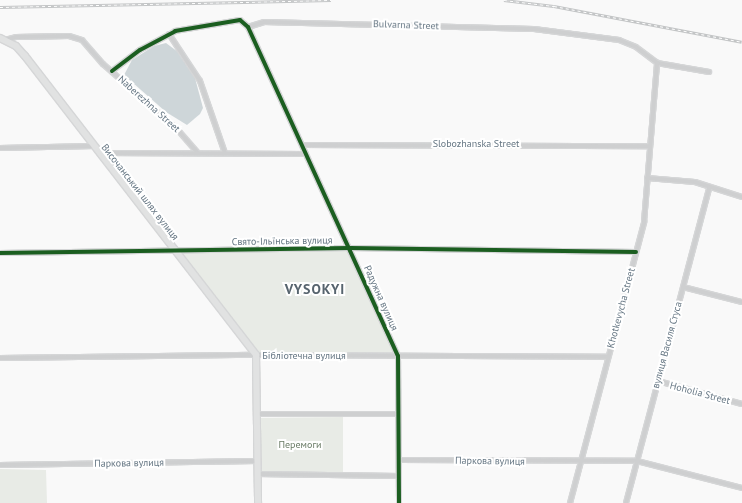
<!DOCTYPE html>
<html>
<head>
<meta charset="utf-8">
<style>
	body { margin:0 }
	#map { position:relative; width:742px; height:503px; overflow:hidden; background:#f9f9f9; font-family:"PT Sans",sans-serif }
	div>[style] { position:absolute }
	.green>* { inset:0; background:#e8ebe6 }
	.water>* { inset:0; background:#ced6d9 }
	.roads { filter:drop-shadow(1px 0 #d5d6d7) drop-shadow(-1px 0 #d5d6d7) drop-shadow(0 1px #d5d6d7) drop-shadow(0 -1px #d5d6d7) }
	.street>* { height:4px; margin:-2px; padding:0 2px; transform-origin:2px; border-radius:2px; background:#cecfd0 }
	.secondary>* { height:6px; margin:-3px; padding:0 3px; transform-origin:3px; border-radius:3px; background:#e1e2e2 }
	.rail>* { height:2.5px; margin-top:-1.25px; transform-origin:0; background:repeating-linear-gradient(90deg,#fff 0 3px,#c3c5c6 0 6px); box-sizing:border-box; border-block:1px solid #c3c5c6 }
	.cycleway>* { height:4px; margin:-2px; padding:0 2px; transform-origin:2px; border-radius:2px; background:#1b5e20 }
	span { translate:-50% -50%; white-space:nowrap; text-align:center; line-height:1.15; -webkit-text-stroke:4px #fff; paint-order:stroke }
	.street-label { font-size:10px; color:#657683 }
	.park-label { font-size:10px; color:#687a64 }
	.district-label { font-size:14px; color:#57646e; font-weight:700; letter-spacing:1px }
</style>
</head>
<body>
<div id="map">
	<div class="green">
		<div style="clip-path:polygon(350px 248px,398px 356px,256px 355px,176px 251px)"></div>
		<div style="clip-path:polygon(343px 417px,343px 472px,257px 472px,257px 418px)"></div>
		<div style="clip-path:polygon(0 469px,46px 470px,47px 503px,0 503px)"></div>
	</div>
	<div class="water">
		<div style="clip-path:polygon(166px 43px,178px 52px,195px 78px,203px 108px,200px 114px,187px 125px,166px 112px,124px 75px,132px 60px,154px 46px)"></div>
	</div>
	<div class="roads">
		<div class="street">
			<div style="left:248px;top:27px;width:17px;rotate:-17deg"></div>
			<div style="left:264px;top:22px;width:270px;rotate:1.5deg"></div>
			<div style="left:534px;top:29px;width:86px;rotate:7.4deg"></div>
			<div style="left:619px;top:40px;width:18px;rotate:22deg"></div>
			<div style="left:636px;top:47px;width:26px;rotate:37deg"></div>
			<div style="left:657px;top:63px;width:53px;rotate:9.8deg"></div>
			<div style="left:169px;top:34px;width:56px;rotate:56.6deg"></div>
			<div style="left:200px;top:81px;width:76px;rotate:70.9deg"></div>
			<div style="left:5px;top:40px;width:11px;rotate:-15deg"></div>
			<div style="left:16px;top:37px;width:53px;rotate:-1.1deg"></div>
			<div style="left:69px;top:36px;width:14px;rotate:17deg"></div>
			<div style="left:82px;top:40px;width:32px;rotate:49deg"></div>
			<div style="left:103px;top:64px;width:98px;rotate:41.3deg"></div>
			<div style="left:177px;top:129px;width:32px;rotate:49deg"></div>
			<div style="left:112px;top:71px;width:35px;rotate:-37deg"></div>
			<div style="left:140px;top:50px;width:40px;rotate:-28deg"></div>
			<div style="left:175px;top:31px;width:66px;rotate:-9.6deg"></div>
			<div style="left:240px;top:20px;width:11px;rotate:41deg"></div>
			<div style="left:248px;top:27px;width:362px;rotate:65.5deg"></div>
			<div style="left:398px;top:356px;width:147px;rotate:89.6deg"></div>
			<div style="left:302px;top:145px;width:348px;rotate:0.2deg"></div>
			<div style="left:0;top:148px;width:95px;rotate:-1.2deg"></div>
			<div style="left:100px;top:153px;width:206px;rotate:0.3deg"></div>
			<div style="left:647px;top:178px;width:48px;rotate:4.8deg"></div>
			<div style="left:695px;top:182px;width:49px;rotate:17.7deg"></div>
			<div style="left:0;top:253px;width:350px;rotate:-0.8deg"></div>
			<div style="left:350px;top:248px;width:286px;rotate:0.8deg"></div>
			<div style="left:683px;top:287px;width:61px;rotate:14.3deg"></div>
			<div style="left:0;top:358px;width:256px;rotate:-0.7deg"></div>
			<div style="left:256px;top:355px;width:352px;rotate:0.3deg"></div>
			<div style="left:658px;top:381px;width:87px;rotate:15.3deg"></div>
			<div style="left:257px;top:414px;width:141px"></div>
			<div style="left:399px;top:460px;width:238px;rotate:0.2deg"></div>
			<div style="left:637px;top:461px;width:108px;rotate:14.4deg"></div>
			<div style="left:0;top:465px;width:257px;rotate:-0.9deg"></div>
			<div style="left:257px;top:474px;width:142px;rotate:0.8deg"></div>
			<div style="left:570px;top:503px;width:291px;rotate:-75.2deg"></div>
			<div style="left:644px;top:222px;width:160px;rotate:-85.3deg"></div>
			<div style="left:626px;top:503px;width:326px;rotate:-75.2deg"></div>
		</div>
		<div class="secondary">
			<div style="left:0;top:38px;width:18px;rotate:27deg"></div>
			<div style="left:16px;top:46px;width:13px;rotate:48deg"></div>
			<div style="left:25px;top:56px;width:378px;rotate:52.3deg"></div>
			<div style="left:256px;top:355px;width:148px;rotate:89.2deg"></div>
		</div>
	</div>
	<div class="rail">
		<div style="left:504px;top:0;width:50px;rotate:6.8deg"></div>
		<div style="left:554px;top:6px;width:191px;rotate:10.8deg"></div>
		<div style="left:0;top:7px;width:331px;rotate:-1.2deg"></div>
	</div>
	<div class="cycleway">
		<div style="left:112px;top:71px;width:35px;rotate:-37deg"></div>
		<div style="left:140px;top:50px;width:40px;rotate:-28deg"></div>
		<div style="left:175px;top:31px;width:66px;rotate:-9.6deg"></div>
		<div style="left:240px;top:20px;width:11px;rotate:41deg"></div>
		<div style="left:248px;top:27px;width:362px;rotate:65.5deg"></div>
		<div style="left:398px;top:356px;width:147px;rotate:89.6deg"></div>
		<div style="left:0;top:253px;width:350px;rotate:-0.8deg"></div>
		<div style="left:350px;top:248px;width:286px;rotate:0.8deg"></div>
	</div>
	<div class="street-label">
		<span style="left:406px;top:25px;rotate:2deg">Bulvarna Street</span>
		<span style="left:149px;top:104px;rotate:42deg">Naberezhna Street</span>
		<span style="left:476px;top:144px">Slobozhanska Street</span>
		<span style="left:140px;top:192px;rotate:52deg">Височанський шлях вулиця</span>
		<span style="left:282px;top:241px;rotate:-1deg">Свято-Ільїнська вулиця</span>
		<span style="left:381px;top:298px;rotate:66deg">Радужна вулиця</span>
		<span style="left:621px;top:308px;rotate:-75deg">Khotkevycha Street</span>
		<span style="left:667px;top:345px;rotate:-75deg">вулиця Василя Стуса</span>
		<span style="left:304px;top:356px">Бібліотечна вулиця</span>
		<span style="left:700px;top:393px;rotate:15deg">Hoholia Street</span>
		<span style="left:490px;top:461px;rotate:1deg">Паркова вулиця</span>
		<span style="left:129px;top:463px;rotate:-1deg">Паркова вулиця</span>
	</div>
	<div class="park-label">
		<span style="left:300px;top:445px">Перемоги</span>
	</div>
	<div class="district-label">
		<span style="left:315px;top:289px">VYSOKYI</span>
	</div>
</div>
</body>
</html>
